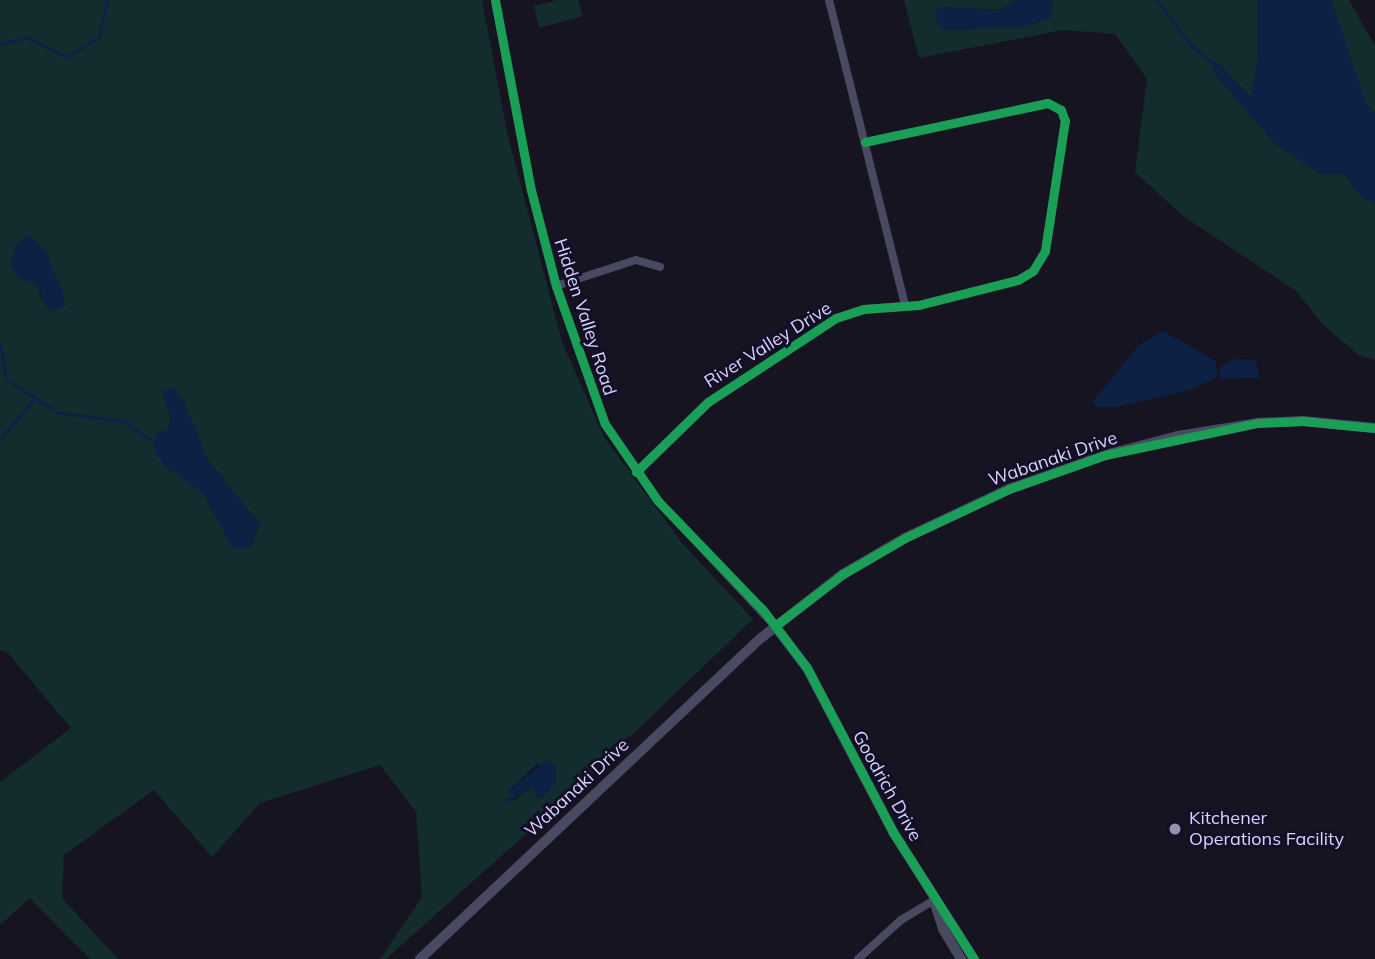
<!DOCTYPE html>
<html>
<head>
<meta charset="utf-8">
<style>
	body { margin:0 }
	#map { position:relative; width:1375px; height:959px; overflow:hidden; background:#161421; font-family:Mulish,sans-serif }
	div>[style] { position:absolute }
	.green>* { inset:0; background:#132c2d }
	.water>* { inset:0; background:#0d2144 }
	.stream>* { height:2.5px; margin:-1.25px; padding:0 1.25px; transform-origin:1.25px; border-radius:1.25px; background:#0d2144 }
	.minor>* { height:8px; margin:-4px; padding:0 4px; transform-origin:4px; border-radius:4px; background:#4a4962 }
	.tertiary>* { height:10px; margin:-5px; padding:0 5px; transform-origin:5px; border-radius:5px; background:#4a4962 }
	.cycleway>* { height:9px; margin:-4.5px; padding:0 4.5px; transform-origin:4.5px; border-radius:4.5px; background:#1a9f57 }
	.dots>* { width:19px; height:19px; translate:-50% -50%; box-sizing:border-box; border:4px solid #130f26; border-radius:50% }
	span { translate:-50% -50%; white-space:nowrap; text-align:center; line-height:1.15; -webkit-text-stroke:6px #130f26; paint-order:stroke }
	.street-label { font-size:18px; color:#d9d4ff }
	.poi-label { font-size:18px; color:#d9d4ff }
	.left { translate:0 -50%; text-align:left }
</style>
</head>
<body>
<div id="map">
	<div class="green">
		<div style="clip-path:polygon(evenodd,0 0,482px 0,507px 132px,562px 342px,604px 437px,682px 543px,753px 619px,564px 800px,386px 959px,380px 959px,422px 897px,416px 812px,380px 765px,260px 803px,212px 857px,154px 790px,64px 855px,62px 898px,118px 959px,90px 959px,30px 898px,0 925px,0 782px,71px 728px,7px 652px,0 650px,0 0,55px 276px,63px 294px,40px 297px,39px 286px,30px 279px,55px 276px,0 0,162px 392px,183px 400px,207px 459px,260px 525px,250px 547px,224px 530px,202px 492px,187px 481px,156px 434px,169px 429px,171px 418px,162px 392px,0 0,538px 763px,543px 797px,534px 786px,512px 802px,517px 793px,508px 794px,510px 789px,538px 763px)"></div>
		<div style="clip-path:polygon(557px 0,578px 0,583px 16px,539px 28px,534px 6px)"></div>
		<div style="clip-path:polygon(904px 0,1017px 0,1000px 10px,940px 7px,934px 16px,1022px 28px,1050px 18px,1053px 0,1258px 0,1258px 60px,1251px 98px,1212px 62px,1321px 174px,1344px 173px,1359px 194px,1375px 204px,1375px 360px,1360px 356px,1325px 327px,1296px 291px,1183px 216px,1135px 172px,1147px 79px,1115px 34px,1063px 30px,919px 58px)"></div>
		<div style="clip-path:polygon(1331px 0,1349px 0,1375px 46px,1375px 114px,1365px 102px)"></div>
	</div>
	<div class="water">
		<div style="clip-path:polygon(1017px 0,1053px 0,1050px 18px,1022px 28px,942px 30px,934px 16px,940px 7px,1000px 10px)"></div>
		<div style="clip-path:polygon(1258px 0,1331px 0,1365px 102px,1375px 114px,1375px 204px,1359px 194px,1344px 173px,1321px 174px,1275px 144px,1214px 73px,1212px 62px,1219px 63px,1251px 97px,1258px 60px)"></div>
		<div style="clip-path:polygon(29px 235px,46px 252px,63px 294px,66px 305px,54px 312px,46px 307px,38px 286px,19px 278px,10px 265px,15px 245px)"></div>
		<div style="clip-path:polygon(1163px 331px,1216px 361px,1217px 378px,1189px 390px,1116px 407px,1096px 407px,1093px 401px,1139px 345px)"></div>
		<div style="clip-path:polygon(1234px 359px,1256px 360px,1259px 378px,1220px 379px,1220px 367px)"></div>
		<div style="clip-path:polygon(173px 387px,183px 400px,207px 459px,260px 525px,250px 547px,233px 549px,202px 492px,167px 468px,154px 451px,156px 434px,169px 429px,171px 418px,162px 392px)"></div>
		<div style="clip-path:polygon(546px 761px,556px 766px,556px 783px,543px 797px,536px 798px,534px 786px,506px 804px,504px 799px,517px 794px,508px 794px,510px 789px)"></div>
	</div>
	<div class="stream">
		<div style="left:1157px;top:0;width:56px;rotate:52.9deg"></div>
		<div style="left:1191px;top:45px;width:27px;rotate:39deg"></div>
		<div style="left:0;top:44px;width:27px;rotate:-15deg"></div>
		<div style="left:26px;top:37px;width:46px;rotate:26deg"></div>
		<div style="left:67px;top:57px;width:38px;rotate:-32deg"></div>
		<div style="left:99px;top:37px;width:38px;rotate:-78deg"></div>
		<div style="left:0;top:342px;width:39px;rotate:80deg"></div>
		<div style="left:7px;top:380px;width:59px;rotate:32.6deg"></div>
		<div style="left:57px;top:412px;width:68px;rotate:7.7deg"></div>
		<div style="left:124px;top:421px;width:38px;rotate:35deg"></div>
		<div style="left:0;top:439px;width:52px;rotate:-49.6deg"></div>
	</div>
	<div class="minor">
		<div style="left:495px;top:0;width:193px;rotate:79.3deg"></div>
		<div style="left:531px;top:190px;width:99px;rotate:75.4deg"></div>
		<div style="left:556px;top:286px;width:146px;rotate:70.5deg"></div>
		<div style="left:605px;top:424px;width:93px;rotate:55.5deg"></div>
		<div style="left:658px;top:501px;width:171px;rotate:46.9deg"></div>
		<div style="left:829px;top:0;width:314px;rotate:76deg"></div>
		<div style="left:556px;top:286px;width:84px;rotate:-18deg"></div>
		<div style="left:636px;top:260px;width:25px;rotate:16deg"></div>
		<div style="left:636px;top:472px;width:100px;rotate:-44.2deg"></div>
		<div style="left:708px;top:402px;width:153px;rotate:-33.3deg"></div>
		<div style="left:836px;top:318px;width:29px;rotate:-18deg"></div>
		<div style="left:864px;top:309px;width:55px;rotate:-4.2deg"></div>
		<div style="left:919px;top:305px;width:102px;rotate:-14.2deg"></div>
		<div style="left:1018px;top:280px;width:17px;rotate:-31deg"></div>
		<div style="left:1033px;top:271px;width:23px;rotate:-59deg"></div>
		<div style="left:1045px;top:251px;width:132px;rotate:-81.3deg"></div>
		<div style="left:1065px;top:121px;width:12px;rotate:-110deg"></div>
		<div style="left:1061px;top:110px;width:15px;rotate:-152deg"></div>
		<div style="left:1048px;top:103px;width:187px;rotate:168deg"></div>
		<div style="left:858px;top:959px;width:58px;rotate:-42.2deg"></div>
		<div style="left:901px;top:920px;width:39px;rotate:-31deg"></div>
	</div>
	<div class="tertiary">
		<div style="left:775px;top:626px;width:53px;rotate:52.7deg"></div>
		<div style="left:807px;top:668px;width:185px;rotate:62.3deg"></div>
		<div style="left:893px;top:832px;width:151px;rotate:57.5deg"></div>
		<div style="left:935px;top:904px;width:26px;rotate:72deg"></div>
		<div style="left:943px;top:929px;width:35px;rotate:59deg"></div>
		<div style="left:420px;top:959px;width:468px;rotate:-43.3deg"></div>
		<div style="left:761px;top:638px;width:104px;rotate:-38deg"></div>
		<div style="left:843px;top:574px;width:72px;rotate:-30.1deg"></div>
		<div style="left:905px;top:538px;width:115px;rotate:-25.2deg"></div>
		<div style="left:1009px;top:489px;width:102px;rotate:-19.5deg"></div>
		<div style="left:1105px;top:455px;width:75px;rotate:-14.6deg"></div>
		<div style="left:1178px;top:436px;width:80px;rotate:-9.3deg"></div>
		<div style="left:1257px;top:423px;width:46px;rotate:-2.5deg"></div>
		<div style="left:1303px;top:421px;width:72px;rotate:5.6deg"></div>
	</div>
	<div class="cycleway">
		<div style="left:495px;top:0;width:193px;rotate:79.3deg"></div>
		<div style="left:531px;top:190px;width:99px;rotate:75.4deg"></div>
		<div style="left:556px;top:286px;width:146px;rotate:70.5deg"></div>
		<div style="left:605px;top:424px;width:93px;rotate:55.5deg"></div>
		<div style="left:658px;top:501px;width:151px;rotate:46.1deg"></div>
		<div style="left:763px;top:610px;width:73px;rotate:52.8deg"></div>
		<div style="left:807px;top:668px;width:185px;rotate:62.3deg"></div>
		<div style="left:893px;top:832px;width:151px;rotate:57.5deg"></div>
		<div style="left:636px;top:472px;width:100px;rotate:-44.2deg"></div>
		<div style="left:708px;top:402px;width:153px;rotate:-33.3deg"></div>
		<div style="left:836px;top:318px;width:29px;rotate:-18deg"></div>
		<div style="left:864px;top:309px;width:55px;rotate:-4.2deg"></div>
		<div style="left:919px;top:305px;width:102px;rotate:-14.2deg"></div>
		<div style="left:1018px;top:280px;width:17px;rotate:-31deg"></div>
		<div style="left:1033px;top:271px;width:23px;rotate:-59deg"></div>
		<div style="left:1045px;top:251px;width:132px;rotate:-81.3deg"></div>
		<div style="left:1065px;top:121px;width:12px;rotate:-110deg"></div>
		<div style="left:1061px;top:110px;width:15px;rotate:-152deg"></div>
		<div style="left:1048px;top:103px;width:187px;rotate:168deg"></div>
		<div style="left:775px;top:626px;width:86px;rotate:-37.4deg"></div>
		<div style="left:843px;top:574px;width:72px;rotate:-30.1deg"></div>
		<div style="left:905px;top:538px;width:115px;rotate:-25.2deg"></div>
		<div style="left:1009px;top:489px;width:102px;rotate:-19.5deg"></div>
		<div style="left:1105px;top:455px;width:155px;rotate:-11.9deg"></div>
		<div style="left:1257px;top:423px;width:46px;rotate:-2.5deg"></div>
		<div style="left:1303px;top:421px;width:72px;rotate:5.6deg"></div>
	</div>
	<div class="dots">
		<div style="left:1175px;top:829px;background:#9591b1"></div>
	</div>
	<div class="street-label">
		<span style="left:585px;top:317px;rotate:72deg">Hidden Valley Road</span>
		<span style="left:768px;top:345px;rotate:-32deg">River Valley Drive</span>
		<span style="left:1053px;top:459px;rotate:-19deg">Wabanaki Drive</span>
		<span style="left:887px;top:786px;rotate:61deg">Goodrich Drive</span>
		<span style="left:577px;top:788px;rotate:-43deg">Wabanaki Drive</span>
	</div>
	<div class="poi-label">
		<span class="left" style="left:1189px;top:829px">Kitchener<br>Operations Facility</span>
	</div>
</div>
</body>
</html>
